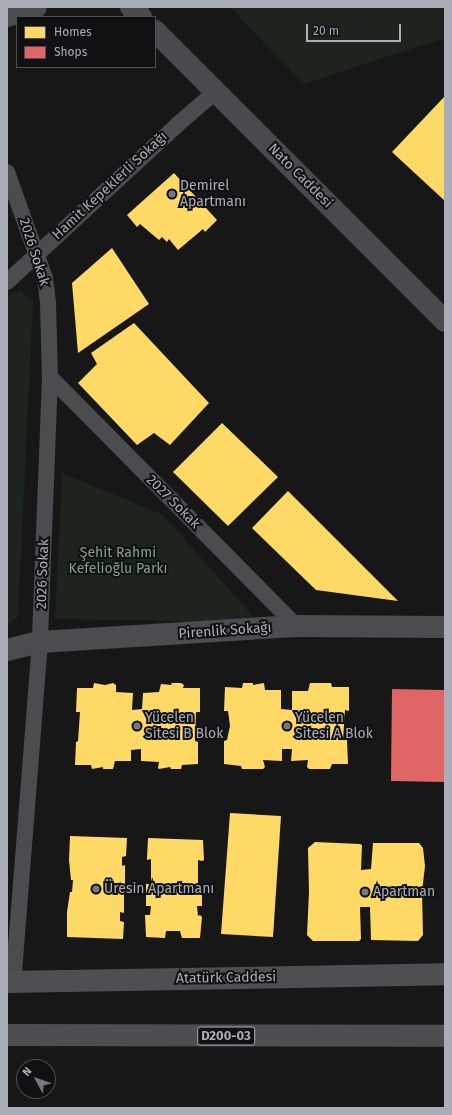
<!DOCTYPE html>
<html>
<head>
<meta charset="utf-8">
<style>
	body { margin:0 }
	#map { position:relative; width:452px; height:1115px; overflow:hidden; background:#171717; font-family:"Fira Sans",sans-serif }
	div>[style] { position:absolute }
	.green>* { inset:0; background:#1d241e }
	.homes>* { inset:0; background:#ffd966 }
	.shops>* { inset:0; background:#e06666 }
	.service>* { height:16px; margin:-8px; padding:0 8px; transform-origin:8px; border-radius:8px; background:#4b4c50 }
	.minor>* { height:22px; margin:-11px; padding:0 11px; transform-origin:11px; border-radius:11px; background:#4b4c50 }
	.secondary>* { height:22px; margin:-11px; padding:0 11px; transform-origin:11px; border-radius:11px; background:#4a4a4e }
	.primary>* { height:22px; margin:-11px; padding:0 11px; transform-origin:11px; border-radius:11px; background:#4d4f52 }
	.trunk>* { height:22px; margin:-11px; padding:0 11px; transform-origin:11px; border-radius:11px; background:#4e4e52 }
	.dots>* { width:11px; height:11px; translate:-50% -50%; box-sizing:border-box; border:2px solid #111113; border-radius:50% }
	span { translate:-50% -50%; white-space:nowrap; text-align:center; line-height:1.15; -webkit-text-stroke:4px #111113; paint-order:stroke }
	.shield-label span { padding:1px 3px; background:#111113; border:1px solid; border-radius:3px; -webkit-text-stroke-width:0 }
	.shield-label { font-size:13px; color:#a8adb8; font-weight:700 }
	.street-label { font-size:14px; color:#a8adb8 }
	.poi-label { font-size:14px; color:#a8adb8 }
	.left { translate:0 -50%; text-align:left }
	.park-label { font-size:14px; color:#7fa381 }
	.frame { position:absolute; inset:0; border:8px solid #a8adb8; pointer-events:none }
	.legend { position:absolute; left:16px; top:16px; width:140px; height:52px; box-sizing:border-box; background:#111113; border:1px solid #4d4f55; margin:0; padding:5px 7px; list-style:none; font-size:12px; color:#a8adb8 }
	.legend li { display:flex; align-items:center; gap:8px; height:20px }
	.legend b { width:20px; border:1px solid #4d4f55 }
	.north { position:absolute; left:16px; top:1059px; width:40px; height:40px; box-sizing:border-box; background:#111113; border:1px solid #4d4f55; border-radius:50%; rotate:310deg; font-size:11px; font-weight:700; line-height:16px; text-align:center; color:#a8adb8 }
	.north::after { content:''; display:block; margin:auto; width:14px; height:18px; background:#757880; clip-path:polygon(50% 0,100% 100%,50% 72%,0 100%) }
	.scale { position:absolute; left:306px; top:24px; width:95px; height:18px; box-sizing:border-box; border:2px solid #a8adb8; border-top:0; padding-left:5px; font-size:12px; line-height:14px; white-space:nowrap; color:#a8adb8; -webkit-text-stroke:3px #111113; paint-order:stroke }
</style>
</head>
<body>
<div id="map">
	<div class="green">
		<div style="clip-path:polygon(230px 7px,445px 7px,445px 38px,303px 84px)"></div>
		<div style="clip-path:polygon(20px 291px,33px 301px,18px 617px,7px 625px,7px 295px)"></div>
		<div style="clip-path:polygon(62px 473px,163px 515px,258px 622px,55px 619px)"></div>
	</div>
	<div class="homes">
		<div style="clip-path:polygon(445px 96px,445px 201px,392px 152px)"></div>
		<div style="clip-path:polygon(174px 173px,217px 220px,205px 232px,203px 229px,178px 250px,169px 239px,167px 242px,162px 237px,159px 240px,140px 224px,137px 227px,127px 215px)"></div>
		<div style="clip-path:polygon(112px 248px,149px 304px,78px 353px,72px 283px)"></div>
		<div style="clip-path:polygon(134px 323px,209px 403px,170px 445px,154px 433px,137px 445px,78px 383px,97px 364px,91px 353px)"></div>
		<div style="clip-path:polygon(222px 423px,278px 477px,228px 526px,173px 472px)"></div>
		<div style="clip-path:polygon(288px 491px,398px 601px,316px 590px,252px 528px)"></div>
		<div style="clip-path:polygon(94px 683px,105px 685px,113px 683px,116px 685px,116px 692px,133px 693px,132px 710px,142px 709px,143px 693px,159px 692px,161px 684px,172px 685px,171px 683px,181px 683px,184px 685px,183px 688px,200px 688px,200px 712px,196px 712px,195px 741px,198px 742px,198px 764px,182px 765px,181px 769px,171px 769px,170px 767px,159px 769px,158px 768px,159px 762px,141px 761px,141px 749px,131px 750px,131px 761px,115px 761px,113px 769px,103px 769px,103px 767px,92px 769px,91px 765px,75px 765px,76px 742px,78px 741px,80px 712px,76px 712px,77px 688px,93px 688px)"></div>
		<div style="clip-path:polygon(243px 683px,253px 683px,253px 685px,264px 683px,265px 690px,281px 690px,281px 709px,292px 710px,292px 691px,308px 691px,310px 683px,331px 683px,332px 687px,349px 687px,349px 711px,345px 710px,343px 740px,347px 740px,348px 764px,332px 764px,330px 769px,309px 769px,307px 767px,308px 760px,291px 761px,292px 749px,282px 749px,282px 761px,263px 760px,265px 767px,263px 769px,242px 769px,241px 766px,224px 764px,224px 741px,227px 740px,230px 726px,228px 711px,224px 711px,225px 687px,242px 688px)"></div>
		<div style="clip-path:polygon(230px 813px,281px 816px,273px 937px,221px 934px)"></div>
		<div style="clip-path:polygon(70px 836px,127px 838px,126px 856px,122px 857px,122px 866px,125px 865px,125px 884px,120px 884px,120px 893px,124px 893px,124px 913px,120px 912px,120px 921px,124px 922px,123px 939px,67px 937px,67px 912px,70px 892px,72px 892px,73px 880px,71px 880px,69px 860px)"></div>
		<div style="clip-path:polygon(148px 838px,203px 840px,204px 860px,202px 861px,198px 860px,198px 885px,202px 886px,202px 906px,197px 906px,198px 916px,200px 915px,202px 917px,200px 938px,182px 938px,180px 931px,166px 931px,165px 938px,146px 937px,145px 915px,150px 915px,151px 906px,146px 906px,146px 884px,151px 884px,151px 859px,147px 860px,147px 858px)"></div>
		<div style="clip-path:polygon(315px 842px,360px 844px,362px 845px,361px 870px,371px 869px,373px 843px,419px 843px,423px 848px,425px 866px,422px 892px,423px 935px,418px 941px,371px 940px,370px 907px,360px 907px,361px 939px,359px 941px,313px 941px,307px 935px,309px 892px,308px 848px)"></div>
	</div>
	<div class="shops">
		<div style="clip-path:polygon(392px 689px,445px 690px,445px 782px,391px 781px)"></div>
	</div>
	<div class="service">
		<div style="left:7px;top:172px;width:113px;rotate:70.3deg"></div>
		<div style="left:45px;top:278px;width:25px;rotate:83deg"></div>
		<div style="left:48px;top:303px;width:74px;rotate:88.5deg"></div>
		<div style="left:50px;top:377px;width:265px;rotate:92.2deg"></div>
		<div style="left:40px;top:642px;width:341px;rotate:94.5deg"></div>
		<div style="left:7px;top:282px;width:231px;rotate:-42.7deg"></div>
		<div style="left:177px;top:125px;width:50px;rotate:-41deg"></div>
		<div style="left:50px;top:377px;width:350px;rotate:45.3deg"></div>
	</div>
	<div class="minor">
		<div style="left:7px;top:16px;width:30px;rotate:-17deg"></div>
		<div style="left:7px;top:650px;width:34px;rotate:-14deg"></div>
		<div style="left:40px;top:642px;width:256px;rotate:-3.6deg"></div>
		<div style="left:296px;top:626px;width:149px;rotate:0.4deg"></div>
	</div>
	<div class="secondary">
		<div style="left:131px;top:7px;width:14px;rotate:45deg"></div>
		<div style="left:155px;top:31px;width:410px;rotate:45deg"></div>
	</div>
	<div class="primary">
		<div style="left:7px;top:982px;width:438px;rotate:-1deg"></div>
	</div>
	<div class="trunk">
		<div style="left:7px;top:1035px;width:438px;rotate:0.1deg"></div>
	</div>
	<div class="dots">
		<div style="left:172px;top:194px;background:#757880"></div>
		<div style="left:137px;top:726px;background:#757880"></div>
		<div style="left:287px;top:726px;background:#757880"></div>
		<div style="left:96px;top:889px;background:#757880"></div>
		<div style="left:365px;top:892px;background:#757880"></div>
	</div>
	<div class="shield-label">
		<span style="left:226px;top:1036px">D200-03</span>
	</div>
	<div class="street-label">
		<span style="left:300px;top:176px;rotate:45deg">Nato Caddesi</span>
		<span style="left:110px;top:186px;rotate:-43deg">Hamit Kepeklerli Sokağı</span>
		<span style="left:34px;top:252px;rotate:72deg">2026 Sokak</span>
		<span style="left:173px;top:502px;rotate:45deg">2027 Sokak</span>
		<span style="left:43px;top:574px;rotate:-88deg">2026 Sokak</span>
		<span style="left:225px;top:631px;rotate:-4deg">Pirenlik Sokağı</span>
		<span style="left:226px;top:978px;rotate:-1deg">Atatürk Caddesi</span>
	</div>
	<div class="poi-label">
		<span class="left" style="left:180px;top:194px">Demirel<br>Apartmanı</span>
		<span class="left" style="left:145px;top:726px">Yücelen<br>Sitesi B Blok</span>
		<span class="left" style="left:295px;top:726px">Yücelen<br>Sitesi A Blok</span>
		<span class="left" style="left:104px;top:889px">Üresin Apartmanı</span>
		<span class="left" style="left:373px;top:892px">Apartman</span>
	</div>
	<div class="park-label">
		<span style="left:118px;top:561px">Şehit Rahmi<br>Kefelioğlu Parkı</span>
	</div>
	<div class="frame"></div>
	<ul class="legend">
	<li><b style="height:11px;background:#ffd966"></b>Homes</li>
	<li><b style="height:11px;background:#e06666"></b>Shops</li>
	</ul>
	<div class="north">N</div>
	<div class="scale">20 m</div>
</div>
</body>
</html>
